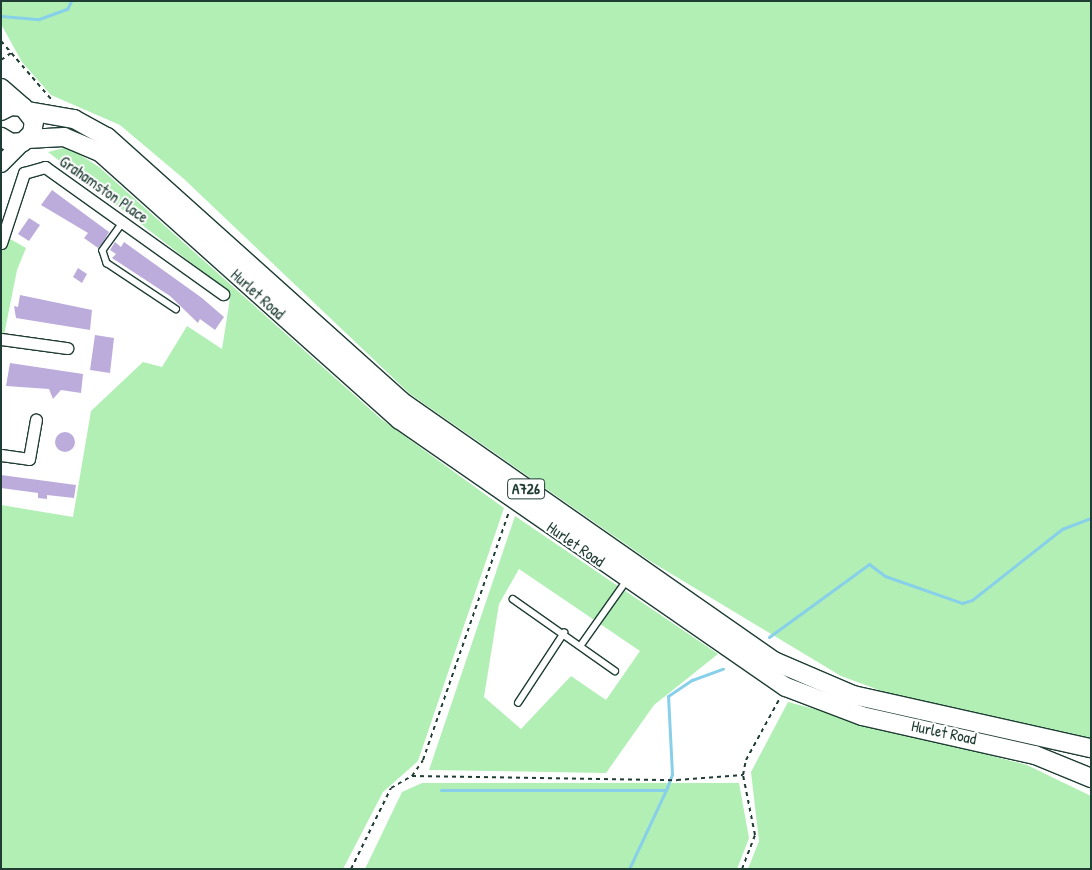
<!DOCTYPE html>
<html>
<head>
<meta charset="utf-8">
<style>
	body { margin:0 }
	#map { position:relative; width:1092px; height:870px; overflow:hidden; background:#fff; font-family:"Patrick Hand",sans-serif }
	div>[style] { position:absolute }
	.green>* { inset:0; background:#b1efb5 }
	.stream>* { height:3px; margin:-1.5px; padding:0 1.5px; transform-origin:1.5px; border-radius:1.5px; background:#88d0e9 }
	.building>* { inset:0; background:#bcacdc }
	.round { border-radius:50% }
	.path>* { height:2px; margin-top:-1px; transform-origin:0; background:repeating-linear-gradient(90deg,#1f3d34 0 4px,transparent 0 8px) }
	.roads { filter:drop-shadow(1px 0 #1f3d34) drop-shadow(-1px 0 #1f3d34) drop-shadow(0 1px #1f3d34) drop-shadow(0 -1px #1f3d34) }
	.lane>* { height:5.5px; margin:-2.75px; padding:0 2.75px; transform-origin:2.75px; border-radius:2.75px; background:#fff }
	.street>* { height:11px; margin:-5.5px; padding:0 5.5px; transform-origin:5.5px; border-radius:5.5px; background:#fff }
	.secondary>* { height:16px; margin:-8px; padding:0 8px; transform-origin:8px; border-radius:8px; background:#fff }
	.primary>* { height:18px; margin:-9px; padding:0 9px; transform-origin:9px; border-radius:9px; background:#fff }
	span { translate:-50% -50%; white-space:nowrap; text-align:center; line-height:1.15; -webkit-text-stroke:4px #fff; paint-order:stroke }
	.shield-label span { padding:1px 4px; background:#fff; border:1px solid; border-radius:4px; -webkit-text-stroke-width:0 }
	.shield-label { font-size:15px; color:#1f3d34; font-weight:700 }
	.street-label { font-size:16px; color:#1f3d34 }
	.frame { position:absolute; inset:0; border:2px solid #1f3d34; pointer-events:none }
</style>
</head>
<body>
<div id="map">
	<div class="green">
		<div style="clip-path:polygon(1px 1px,1091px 1px,1091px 739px,906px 700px,841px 676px,650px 561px,410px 394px,184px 179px,120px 125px,51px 95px,22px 62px,1px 24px)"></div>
		<div style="clip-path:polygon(68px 147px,99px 167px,381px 419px,504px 508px,418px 761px,383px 792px,343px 869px,1px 869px,1px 505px,73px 517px,91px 411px,143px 362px,162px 367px,187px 326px,222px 349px,229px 305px,230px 293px,48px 152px)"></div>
		<div style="clip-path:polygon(5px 236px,26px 248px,17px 270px,2px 345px,1px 244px)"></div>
		<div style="clip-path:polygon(evenodd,515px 516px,718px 654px,654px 705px,606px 773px,429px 770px,515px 516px,519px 569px,640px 651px,606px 700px,571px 676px,521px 729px,484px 697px,499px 604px,519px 569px)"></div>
		<div style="clip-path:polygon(788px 702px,1027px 765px,1091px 796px,1091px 869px,748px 869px,759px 841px,751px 772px)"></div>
		<div style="clip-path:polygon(422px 783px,739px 783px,749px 838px,737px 869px,365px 869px,402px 792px)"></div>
	</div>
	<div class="stream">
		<div style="left:1px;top:16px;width:38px;rotate:5deg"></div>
		<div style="left:39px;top:19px;width:30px;rotate:-20deg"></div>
		<div style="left:67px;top:9px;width:9px;rotate:-63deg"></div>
		<div style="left:769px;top:637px;width:124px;rotate:-36.1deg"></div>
		<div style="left:869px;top:564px;width:20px;rotate:37deg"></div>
		<div style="left:885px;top:576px;width:82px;rotate:19.3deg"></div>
		<div style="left:962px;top:603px;width:10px;rotate:-17deg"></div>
		<div style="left:972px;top:600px;width:115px;rotate:-38.3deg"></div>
		<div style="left:1062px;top:529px;width:31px;rotate:-21deg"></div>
		<div style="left:441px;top:790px;width:225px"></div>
		<div style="left:666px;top:790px;width:17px;rotate:-69deg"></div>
		<div style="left:672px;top:774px;width:78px;rotate:-92.9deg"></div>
		<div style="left:668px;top:696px;width:29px;rotate:-34deg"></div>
		<div style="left:692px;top:680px;width:33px;rotate:-20deg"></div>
		<div style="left:629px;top:869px;width:87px;rotate:-64.9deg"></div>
	</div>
	<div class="building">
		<div style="clip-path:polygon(52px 190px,109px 232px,102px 244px,98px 248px,84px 238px,88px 233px,41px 205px)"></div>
		<div style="clip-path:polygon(29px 218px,40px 225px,29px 241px,18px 234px)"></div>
		<div style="clip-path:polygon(115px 242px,121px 247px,124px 242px,202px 298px,224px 317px,215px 330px,200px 319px,198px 323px,170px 296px,112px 258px,116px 254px,110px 250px)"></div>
		<div style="clip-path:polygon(78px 268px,87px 274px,82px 283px,73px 277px)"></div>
		<div style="clip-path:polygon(20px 295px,92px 310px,90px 330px,16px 318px,14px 306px,18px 307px)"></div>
		<div style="clip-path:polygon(95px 335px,114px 338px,110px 373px,90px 370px)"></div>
		<div style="clip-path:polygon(10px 363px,83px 374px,81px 393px,61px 390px,53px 399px,49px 389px,6px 386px)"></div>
		<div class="round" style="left:55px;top:432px;width:20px;height:20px"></div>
		<div style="clip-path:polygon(1px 475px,76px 485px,74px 498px,47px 495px,47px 499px,38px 498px,38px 493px,1px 488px)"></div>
	</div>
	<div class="path">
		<div style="left:1px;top:41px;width:78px;rotate:49.2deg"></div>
		<div style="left:1px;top:60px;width:12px;rotate:-35deg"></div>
		<div style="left:412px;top:776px;width:19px;rotate:-55deg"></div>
		<div style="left:423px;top:760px;width:263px;rotate:-70.9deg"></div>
		<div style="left:351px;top:869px;width:90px;rotate:-63.7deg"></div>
		<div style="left:391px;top:788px;width:24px;rotate:-30deg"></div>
		<div style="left:412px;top:776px;width:265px;rotate:0.9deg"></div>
		<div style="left:677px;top:780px;width:66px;rotate:-4.3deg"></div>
		<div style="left:742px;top:869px;width:36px;rotate:-69deg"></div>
		<div style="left:755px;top:835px;width:61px;rotate:-101.3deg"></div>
		<div style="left:743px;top:775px;width:15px;rotate:-79deg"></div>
		<div style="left:746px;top:760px;width:71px;rotate:-61.3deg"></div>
	</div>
	<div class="roads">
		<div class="lane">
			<div style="left:123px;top:223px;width:34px;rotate:126deg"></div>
			<div style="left:103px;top:251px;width:13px;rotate:72deg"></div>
			<div style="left:107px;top:263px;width:83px;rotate:33.7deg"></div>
			<div style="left:513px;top:599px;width:125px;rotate:35.2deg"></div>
			<div style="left:581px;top:645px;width:80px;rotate:-54.7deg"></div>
			<div style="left:518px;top:703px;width:84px;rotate:-56.7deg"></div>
		</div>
		<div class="street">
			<div style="left:1px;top:243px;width:74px;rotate:-71.8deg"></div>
			<div style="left:24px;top:173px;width:22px;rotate:-16deg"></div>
			<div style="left:45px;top:167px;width:219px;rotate:35.5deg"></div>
			<div style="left:1px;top:339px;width:67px;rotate:7.8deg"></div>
			<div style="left:1px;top:455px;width:28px;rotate:8deg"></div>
			<div style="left:29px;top:459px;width:40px;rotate:-80deg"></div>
		</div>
		<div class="secondary">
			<div style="left:1px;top:164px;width:31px;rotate:-45deg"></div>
		</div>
		<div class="primary">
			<div style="left:1px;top:88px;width:29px;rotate:41deg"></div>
			<div style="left:1px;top:111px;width:11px;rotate:-27deg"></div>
			<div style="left:11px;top:106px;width:12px;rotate:5deg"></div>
			<div style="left:23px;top:107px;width:18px;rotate:52deg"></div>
			<div style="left:34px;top:121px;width:12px;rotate:99deg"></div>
			<div style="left:32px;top:133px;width:13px;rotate:135deg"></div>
			<div style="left:23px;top:142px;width:12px;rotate:175deg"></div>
			<div style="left:11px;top:143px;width:12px;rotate:-149deg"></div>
			<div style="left:28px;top:111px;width:47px;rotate:9.9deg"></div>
			<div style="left:74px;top:119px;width:38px;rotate:29deg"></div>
			<div style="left:107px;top:137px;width:395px;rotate:41.9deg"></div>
			<div style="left:401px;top:401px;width:455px;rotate:34.9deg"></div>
			<div style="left:774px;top:661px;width:86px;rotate:23.3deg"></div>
			<div style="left:853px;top:695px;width:244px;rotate:12.6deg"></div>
			<div style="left:27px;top:139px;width:37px;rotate:-3deg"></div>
			<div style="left:64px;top:137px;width:39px;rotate:23deg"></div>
			<div style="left:100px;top:152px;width:402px;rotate:41.8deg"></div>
			<div style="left:400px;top:420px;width:469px;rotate:34.7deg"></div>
			<div style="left:786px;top:687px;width:81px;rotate:20.9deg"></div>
			<div style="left:862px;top:716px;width:177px;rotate:12.7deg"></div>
			<div style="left:1035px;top:755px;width:61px;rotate:22.3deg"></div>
		</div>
	</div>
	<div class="shield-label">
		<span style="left:526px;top:489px">A726</span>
	</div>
	<div class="street-label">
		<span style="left:104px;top:189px;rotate:35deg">Grahamston Place</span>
		<span style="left:258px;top:294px;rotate:42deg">Hurlet Road</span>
		<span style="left:576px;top:544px;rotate:35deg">Hurlet Road</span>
		<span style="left:944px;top:732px;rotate:12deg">Hurlet Road</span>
	</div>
	<div class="frame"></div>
</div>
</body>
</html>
